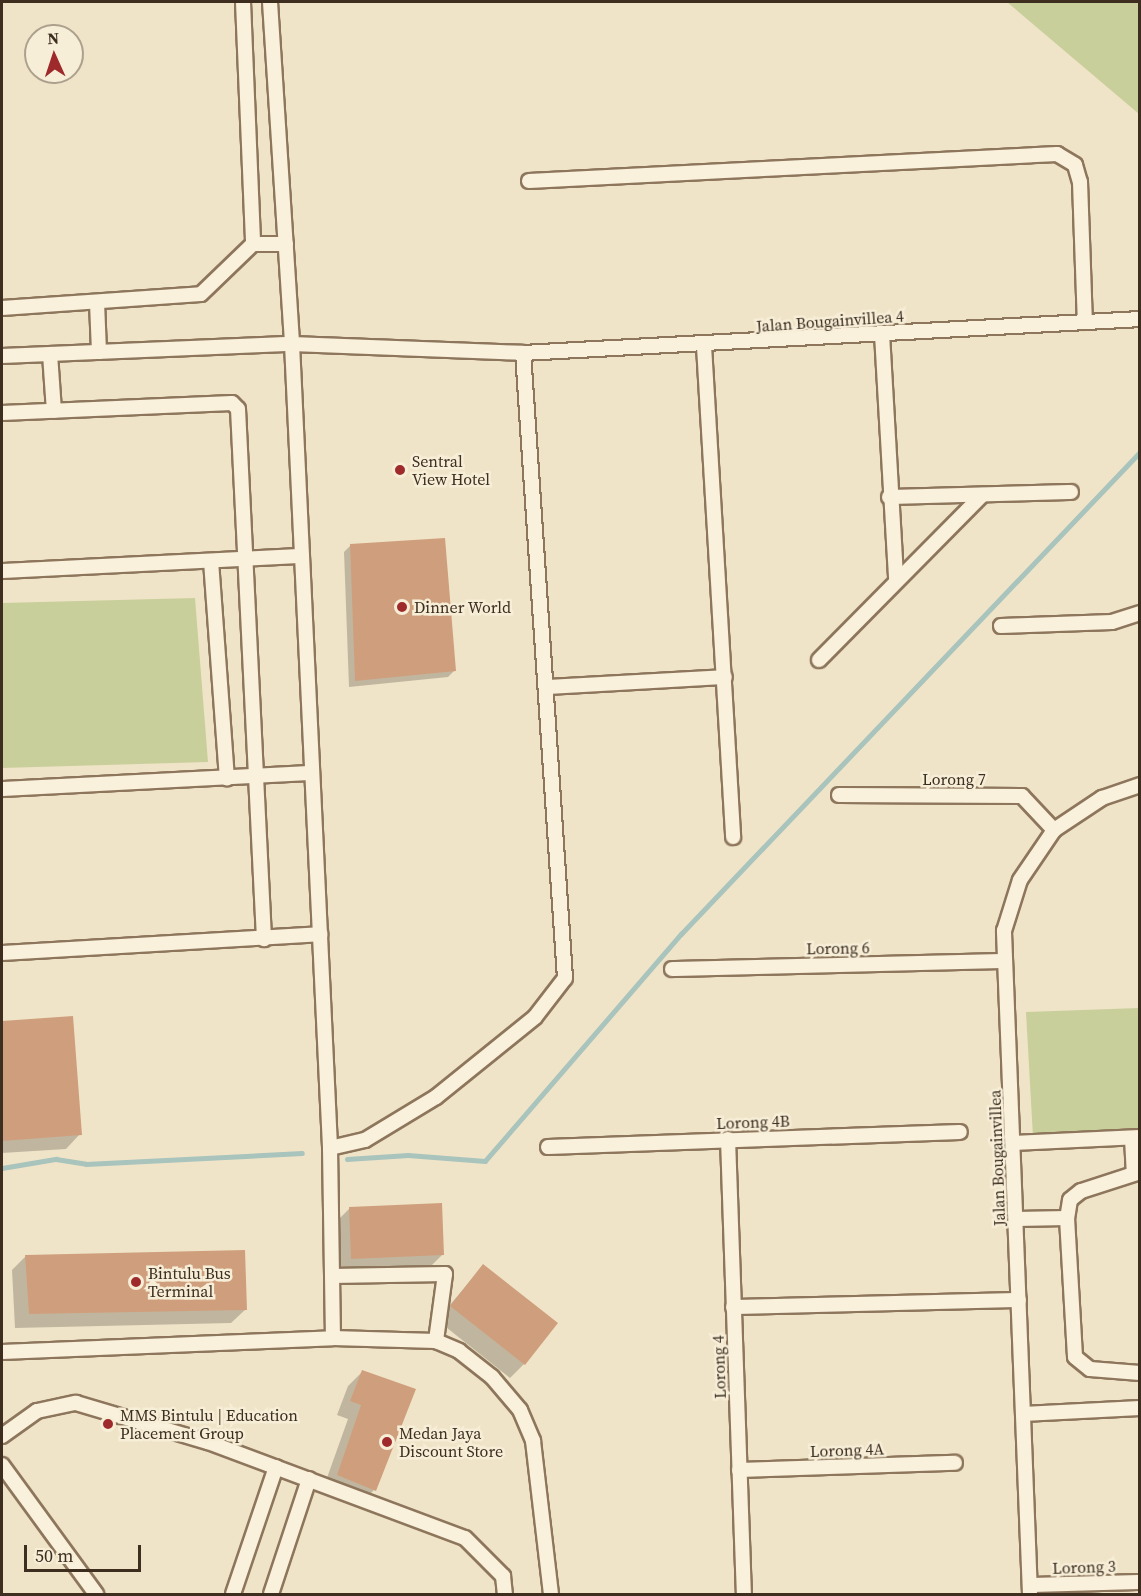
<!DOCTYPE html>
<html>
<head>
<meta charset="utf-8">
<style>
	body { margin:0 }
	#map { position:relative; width:1141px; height:1596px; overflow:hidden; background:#f0e4c8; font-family:"Source Serif 4",serif }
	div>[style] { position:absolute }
	.green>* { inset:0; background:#c9cf9b }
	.shadow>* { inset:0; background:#0003 }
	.stream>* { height:4.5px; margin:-2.25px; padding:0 2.25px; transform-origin:2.25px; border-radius:2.25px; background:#a9c4bc }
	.building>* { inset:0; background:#cf9f7d }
	.roads { filter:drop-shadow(2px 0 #8d765c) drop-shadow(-2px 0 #8d765c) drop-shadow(0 2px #8d765c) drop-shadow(0 -2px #8d765c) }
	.street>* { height:14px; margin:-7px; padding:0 7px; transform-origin:7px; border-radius:7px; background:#faf1dc }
	.dots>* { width:16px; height:16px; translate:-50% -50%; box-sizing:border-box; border:3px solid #f7eed8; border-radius:50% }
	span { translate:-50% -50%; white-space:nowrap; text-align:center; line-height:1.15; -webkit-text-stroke:5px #f7eed8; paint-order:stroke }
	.street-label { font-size:16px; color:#3d2e20 }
	.poi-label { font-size:16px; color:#3d2e20 }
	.left { translate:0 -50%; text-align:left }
	.frame { position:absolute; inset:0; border:3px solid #3d2e20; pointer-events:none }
	.north { position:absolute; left:24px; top:24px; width:60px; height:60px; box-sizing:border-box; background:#f7eed8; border:2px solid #ada18e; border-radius:50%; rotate:357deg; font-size:16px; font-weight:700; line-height:24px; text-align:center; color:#3d2e20 }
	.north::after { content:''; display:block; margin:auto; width:21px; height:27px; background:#9e2a2b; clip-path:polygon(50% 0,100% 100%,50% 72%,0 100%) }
	.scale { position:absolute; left:24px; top:1545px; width:117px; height:27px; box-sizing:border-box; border:3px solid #3d2e20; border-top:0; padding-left:8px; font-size:18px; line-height:21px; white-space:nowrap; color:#3d2e20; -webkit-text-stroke:4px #f7eed8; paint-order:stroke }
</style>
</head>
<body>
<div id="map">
	<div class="green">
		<div style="clip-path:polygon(1007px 2px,1139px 2px,1139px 114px)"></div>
		<div style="clip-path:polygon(195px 598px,208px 762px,2px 768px,2px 603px)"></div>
		<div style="clip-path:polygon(1139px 1008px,1139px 1132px,1033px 1137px,1026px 1012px)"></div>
	</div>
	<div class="shadow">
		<div style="clip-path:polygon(351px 545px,455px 670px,448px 677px,349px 687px,344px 552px)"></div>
		<div style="clip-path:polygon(72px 1018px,80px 1134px,66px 1149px,2px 1153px,2px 1022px)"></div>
		<div style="clip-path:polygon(350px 1208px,442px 1255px,428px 1269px,337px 1272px,336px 1222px)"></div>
		<div style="clip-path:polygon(26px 1256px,246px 1309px,231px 1323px,15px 1328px,12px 1270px)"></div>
		<div style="clip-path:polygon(483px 1266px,524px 1364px,510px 1378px,437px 1320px)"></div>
		<div style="clip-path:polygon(362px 1372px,414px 1390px,374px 1490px,360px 1504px,323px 1489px,348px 1419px,337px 1415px,348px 1386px)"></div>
	</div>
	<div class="stream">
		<div style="left:347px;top:1159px;width:61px;rotate:-3.8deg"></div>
		<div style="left:408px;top:1155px;width:77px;rotate:4.5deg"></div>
		<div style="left:485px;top:1161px;width:300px;rotate:-49.2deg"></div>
		<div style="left:681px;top:934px;width:666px;rotate:-46.4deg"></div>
		<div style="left:2px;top:1168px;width:55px;rotate:-9.5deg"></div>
		<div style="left:56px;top:1159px;width:30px;rotate:9deg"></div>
		<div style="left:86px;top:1164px;width:216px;rotate:-2.9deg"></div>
	</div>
	<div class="building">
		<div style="clip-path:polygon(445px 538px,456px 671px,355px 681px,350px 544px)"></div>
		<div style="clip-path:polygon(73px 1016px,82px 1135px,2px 1141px,2px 1021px)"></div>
		<div style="clip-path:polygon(442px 1203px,444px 1255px,351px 1259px,349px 1207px)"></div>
		<div style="clip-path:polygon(245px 1250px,247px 1310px,29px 1314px,25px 1255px)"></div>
		<div style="clip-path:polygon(483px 1264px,558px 1323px,525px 1365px,450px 1306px)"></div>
		<div style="clip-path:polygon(362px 1370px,416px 1389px,376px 1491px,337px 1475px,361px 1405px,350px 1401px)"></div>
	</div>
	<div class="roads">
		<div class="street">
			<div style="left:243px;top:2px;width:242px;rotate:87.6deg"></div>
			<div style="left:270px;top:2px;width:343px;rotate:86.3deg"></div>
			<div style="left:292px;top:344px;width:805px;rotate:87.29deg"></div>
			<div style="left:330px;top:1148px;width:190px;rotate:89.1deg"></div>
			<div style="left:529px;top:181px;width:529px;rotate:-2.93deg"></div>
			<div style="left:1057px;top:154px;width:21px;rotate:31deg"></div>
			<div style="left:1075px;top:165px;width:18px;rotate:74deg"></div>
			<div style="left:1080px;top:182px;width:140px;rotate:88deg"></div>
			<div style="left:97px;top:302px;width:50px;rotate:87.7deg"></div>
			<div style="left:2px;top:308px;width:199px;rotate:-4deg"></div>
			<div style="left:201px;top:294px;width:72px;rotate:-43.9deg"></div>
			<div style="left:253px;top:244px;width:33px"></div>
			<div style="left:882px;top:334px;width:246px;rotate:86.7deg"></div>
			<div style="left:704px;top:346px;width:492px;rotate:86.6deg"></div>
			<div style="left:50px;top:354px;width:57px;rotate:86deg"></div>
			<div style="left:2px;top:356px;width:290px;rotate:-2.4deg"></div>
			<div style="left:292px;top:344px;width:231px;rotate:2.2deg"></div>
			<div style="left:523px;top:353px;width:618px;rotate:-3.15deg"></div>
			<div style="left:2px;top:413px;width:230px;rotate:-2.5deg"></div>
			<div style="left:232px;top:403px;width:8px;rotate:45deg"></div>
			<div style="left:238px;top:409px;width:531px;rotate:87.19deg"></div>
			<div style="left:889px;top:497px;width:182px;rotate:-1.6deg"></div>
			<div style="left:211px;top:561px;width:218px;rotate:85.8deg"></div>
			<div style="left:2px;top:571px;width:300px;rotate:-2.9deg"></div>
			<div style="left:1001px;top:626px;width:111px;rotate:-2.1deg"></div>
			<div style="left:1112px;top:622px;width:29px;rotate:-18deg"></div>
			<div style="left:819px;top:660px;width:232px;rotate:-45.3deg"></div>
			<div style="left:546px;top:687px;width:179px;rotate:-3.2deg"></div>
			<div style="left:2px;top:789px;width:310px;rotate:-3deg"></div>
			<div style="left:839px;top:795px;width:183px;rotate:0.3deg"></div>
			<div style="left:1022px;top:796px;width:47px;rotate:46.7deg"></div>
			<div style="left:2px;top:953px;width:319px;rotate:-3.4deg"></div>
			<div style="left:672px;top:969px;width:333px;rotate:-1.4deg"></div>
			<div style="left:1132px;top:1138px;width:34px;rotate:87deg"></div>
			<div style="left:728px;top:1139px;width:455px;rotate:88deg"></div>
			<div style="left:1013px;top:1143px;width:127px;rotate:-2.7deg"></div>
			<div style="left:548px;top:1147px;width:412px;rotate:-2.1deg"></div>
			<div style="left:330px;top:1148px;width:36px;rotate:-13deg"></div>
			<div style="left:365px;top:1140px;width:83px;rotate:-31.2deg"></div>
			<div style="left:436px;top:1097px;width:127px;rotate:-38.9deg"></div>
			<div style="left:535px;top:1017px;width:49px;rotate:-52.4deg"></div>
			<div style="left:565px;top:978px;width:626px;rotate:-93.84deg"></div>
			<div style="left:1140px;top:1172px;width:62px;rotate:162.1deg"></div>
			<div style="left:1081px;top:1191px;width:14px;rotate:141deg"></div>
			<div style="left:1070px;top:1200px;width:18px;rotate:99deg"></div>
			<div style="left:1067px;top:1218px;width:139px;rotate:86.7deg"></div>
			<div style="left:1075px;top:1357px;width:19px;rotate:39deg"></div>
			<div style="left:1090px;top:1369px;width:50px;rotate:4.6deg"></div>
			<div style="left:1016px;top:1219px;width:51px;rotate:-1.1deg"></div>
			<div style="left:332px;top:1276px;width:113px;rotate:-1deg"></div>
			<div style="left:445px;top:1274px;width:68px;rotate:97.7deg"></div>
			<div style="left:733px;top:1307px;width:286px;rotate:-1.4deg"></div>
			<div style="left:2px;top:1352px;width:331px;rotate:-2.4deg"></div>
			<div style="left:333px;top:1338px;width:103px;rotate:1.7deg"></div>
			<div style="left:436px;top:1341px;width:25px;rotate:23deg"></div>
			<div style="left:459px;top:1351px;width:42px;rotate:38.2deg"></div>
			<div style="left:492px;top:1377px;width:43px;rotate:49.7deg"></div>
			<div style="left:520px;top:1410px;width:34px;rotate:67deg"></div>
			<div style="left:533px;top:1441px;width:154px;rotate:83.3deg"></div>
			<div style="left:1023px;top:1414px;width:117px;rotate:-2.9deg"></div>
			<div style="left:2px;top:1436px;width:43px;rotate:-35.5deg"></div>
			<div style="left:37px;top:1411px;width:40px;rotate:-12deg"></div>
			<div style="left:76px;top:1403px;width:138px;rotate:16.5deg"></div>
			<div style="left:208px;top:1442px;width:274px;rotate:20.5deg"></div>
			<div style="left:465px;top:1538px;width:54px;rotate:45deg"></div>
			<div style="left:503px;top:1576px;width:18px;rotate:84deg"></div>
			<div style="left:2px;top:1465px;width:160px;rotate:53.9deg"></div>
			<div style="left:739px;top:1470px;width:216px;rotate:-1.9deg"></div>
			<div style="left:1030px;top:1585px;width:110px;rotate:-1.6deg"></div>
			<div style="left:233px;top:1594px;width:134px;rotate:-71.3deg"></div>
			<div style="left:271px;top:1594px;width:121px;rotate:-71.7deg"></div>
			<div style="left:1030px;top:1594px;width:664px;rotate:-92.25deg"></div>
			<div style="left:1004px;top:931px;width:53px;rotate:-72.6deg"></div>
			<div style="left:1020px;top:880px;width:60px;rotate:-55.8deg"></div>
			<div style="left:1054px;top:830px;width:58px;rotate:-33.7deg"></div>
			<div style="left:1102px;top:798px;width:40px;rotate:-18.9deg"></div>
		</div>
	</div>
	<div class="dots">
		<div style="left:400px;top:470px;background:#9e2a2b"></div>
		<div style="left:402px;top:607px;background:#9e2a2b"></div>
		<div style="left:136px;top:1282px;background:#9e2a2b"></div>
		<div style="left:108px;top:1424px;background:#9e2a2b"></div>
		<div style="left:387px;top:1442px;background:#9e2a2b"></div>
	</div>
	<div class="street-label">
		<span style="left:830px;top:321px;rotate:-4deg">Jalan Bougainvillea 4</span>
		<span style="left:954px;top:779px">Lorong 7</span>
		<span style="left:838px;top:948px;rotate:-1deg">Lorong 6</span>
		<span style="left:753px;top:1122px;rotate:-2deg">Lorong 4B</span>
		<span style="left:997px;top:1158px;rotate:-92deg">Jalan Bougainvillea</span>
		<span style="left:719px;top:1367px;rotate:-92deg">Lorong 4</span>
		<span style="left:847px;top:1450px;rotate:-2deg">Lorong 4A</span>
		<span style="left:1084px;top:1567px;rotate:-2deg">Lorong 3</span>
	</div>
	<div class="poi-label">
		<span class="left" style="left:412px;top:470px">Sentral<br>View Hotel</span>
		<span class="left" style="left:414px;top:607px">Dinner World</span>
		<span class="left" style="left:148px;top:1282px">Bintulu Bus<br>Terminal</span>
		<span class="left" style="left:120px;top:1424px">MMS Bintulu | Education<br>Placement Group</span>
		<span class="left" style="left:399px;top:1442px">Medan Jaya<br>Discount Store</span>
	</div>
	<div class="frame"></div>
	<div class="north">N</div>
	<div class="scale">50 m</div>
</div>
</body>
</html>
